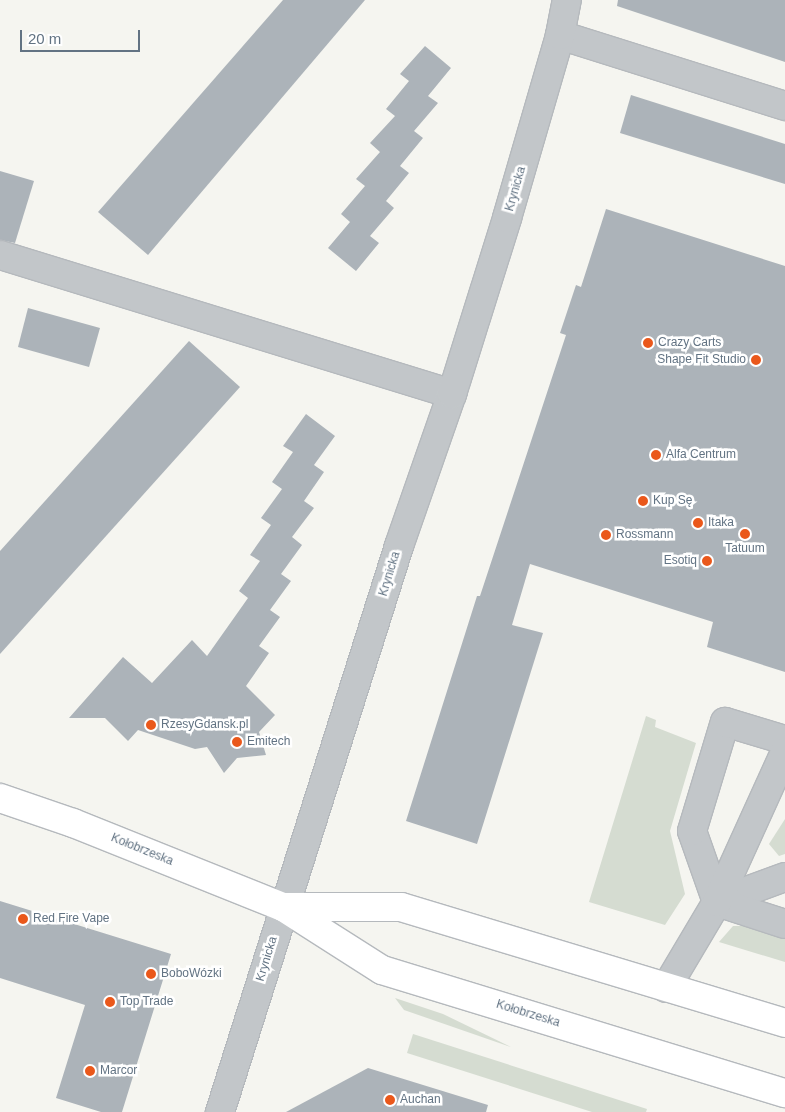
<!DOCTYPE html>
<html>
<head>
<meta charset="utf-8">
<style>
	body { margin:0 }
	#map { position:relative; width:785px; height:1112px; overflow:hidden; background:#f5f5f0; font-family:Arial,sans-serif }
	div>[style] { position:absolute }
	.green>* { inset:0; background:#d5dcd1 }
	.building>* { inset:0; background:#acb3b9 }
	.roads { filter:drop-shadow(1px 0 #b5b9bd) drop-shadow(-1px 0 #b5b9bd) drop-shadow(0 1px #b5b9bd) drop-shadow(0 -1px #b5b9bd) }
	.minor>* { height:28px; margin:-14px; padding:0 14px; transform-origin:14px; border-radius:14px; background:#c2c6c9 }
	.major>* { height:28px; margin:-14px; padding:0 14px; transform-origin:14px; border-radius:14px; background:#fff }
	.dots>* { width:14px; height:14px; translate:-50% -50%; box-sizing:border-box; border:2px solid #fff; border-radius:50% }
	span { translate:-50% -50%; white-space:nowrap; text-align:center; line-height:1.15; -webkit-text-stroke:5px #fff; paint-order:stroke }
	.street-label { font-size:12px; color:#627383 }
	.poi-label { font-size:12px; color:#627383 }
	.left { translate:0 -50%; text-align:left }
	.right { translate:-100% -50%; text-align:right }
	.scale { position:absolute; left:20px; top:30px; width:120px; height:22px; box-sizing:border-box; border:2px solid #627383; border-top:0; padding-left:6px; font-size:15px; line-height:18px; white-space:nowrap; color:#627383; -webkit-text-stroke:4px #fff; paint-order:stroke }
</style>
</head>
<body>
<div id="map">
	<div class="green">
		<div style="clip-path:polygon(646px 716px,656px 720px,655px 727px,696px 743px,670px 831px,685px 894px,665px 925px,589px 902px)"></div>
		<div style="clip-path:polygon(785px 819px,785px 854px,779px 856px,769px 844px)"></div>
		<div style="clip-path:polygon(733px 926px,743px 926px,785px 939px,785px 962px,719px 942px)"></div>
		<div style="clip-path:polygon(395px 998px,443px 1014px,511px 1047px,404px 1010px)"></div>
		<div style="clip-path:polygon(413px 1034px,647px 1109px,646px 1112px,592px 1112px,407px 1053px)"></div>
	</div>
	<div class="building">
		<div style="clip-path:polygon(283px 0,365px 0,148px 255px,98px 212px)"></div>
		<div style="clip-path:polygon(618px 0,785px 0,785px 62px,617px 6px)"></div>
		<div style="clip-path:polygon(425px 46px,451px 68px,428px 96px,438px 103px,414px 131px,423px 138px,400px 166px,409px 173px,386px 201px,394px 208px,370px 236px,379px 243px,356px 271px,328px 248px,350px 222px,341px 214px,365px 186px,356px 179px,380px 152px,370px 143px,395px 116px,386px 109px,409px 81px,400px 74px)"></div>
		<div style="clip-path:polygon(631px 95px,785px 144px,785px 184px,620px 133px)"></div>
		<div style="clip-path:polygon(0 171px,34px 181px,15px 243px,0 240px)"></div>
		<div style="clip-path:polygon(606px 209px,785px 266px,785px 672px,707px 647px,713px 622px,530px 564px,512px 625px,543px 633px,477px 844px,406px 821px,477px 596px,480px 596px,566px 335px,560px 333px,576px 285px,581px 287px)"></div>
		<div style="clip-path:polygon(28px 308px,100px 328px,89px 367px,18px 347px)"></div>
		<div style="clip-path:polygon(189px 341px,240px 387px,0 654px,0 551px)"></div>
		<div style="clip-path:polygon(306px 414px,335px 436px,314px 465px,324px 472px,304px 501px,314px 508px,292px 537px,302px 545px,281px 574px,291px 581px,270px 610px,280px 617px,259px 646px,269px 653px,246px 686px,275px 715px,259px 732px,266px 755px,237px 758px,224px 773px,207px 747px,195px 749px,138px 730px,128px 741px,105px 718px,69px 718px,123px 657px,152px 683px,192px 640px,207px 656px,248px 598px,239px 591px,260px 561px,250px 555px,271px 525px,261px 518px,282px 489px,272px 482px,293px 452px,283px 446px)"></div>
		<div style="clip-path:polygon(0 901px,171px 954px,122px 1112px,101px 1112px,56px 1098px,85px 1005px,0 978px)"></div>
		<div style="clip-path:polygon(368px 1068px,488px 1105px,486px 1112px,286px 1112px)"></div>
	</div>
	<div class="roads">
		<div class="minor">
			<div style="left:560px;top:35px;width:236px;rotate:17.5deg"></div>
			<div style="left:0;top:255px;width:473px;rotate:17.1deg"></div>
			<div style="left:717px;top:902px;width:75px;rotate:-109.4deg"></div>
			<div style="left:692px;top:831px;width:114px;rotate:-73.2deg"></div>
			<div style="left:725px;top:722px;width:63px;rotate:16.7deg"></div>
			<div style="left:717px;top:902px;width:72px;rotate:-20.2deg"></div>
			<div style="left:717px;top:902px;width:71px;rotate:17.9deg"></div>
			<div style="left:666px;top:988px;width:100px;rotate:-59.3deg"></div>
			<div style="left:717px;top:902px;width:165px;rotate:-65.6deg"></div>
			<div style="left:220px;top:1112px;width:594px;rotate:-72.45deg"></div>
			<div style="left:399px;top:546px;width:161px;rotate:-70.8deg"></div>
			<div style="left:452px;top:394px;width:184px;rotate:-72.6deg"></div>
			<div style="left:507px;top:218px;width:191px;rotate:-73.8deg"></div>
			<div style="left:560px;top:35px;width:36px;rotate:-79deg"></div>
		</div>
		<div class="major">
			<div style="left:0;top:798px;width:77px;rotate:18.9deg"></div>
			<div style="left:73px;top:823px;width:226px;rotate:21.8deg"></div>
			<div style="left:283px;top:907px;width:117px;rotate:32.5deg"></div>
			<div style="left:382px;top:970px;width:421px;rotate:17deg"></div>
			<div style="left:283px;top:907px;width:118px"></div>
			<div style="left:401px;top:907px;width:401px;rotate:16.8deg"></div>
		</div>
	</div>
	<div class="dots">
		<div style="left:648px;top:343px;background:#ea581b"></div>
		<div style="left:756px;top:360px;background:#ea581b"></div>
		<div style="left:656px;top:455px;background:#ea581b"></div>
		<div style="left:643px;top:501px;background:#ea581b"></div>
		<div style="left:698px;top:523px;background:#ea581b"></div>
		<div style="left:745px;top:534px;background:#ea581b"></div>
		<div style="left:606px;top:535px;background:#ea581b"></div>
		<div style="left:707px;top:561px;background:#ea581b"></div>
		<div style="left:151px;top:725px;background:#ea581b"></div>
		<div style="left:237px;top:742px;background:#ea581b"></div>
		<div style="left:23px;top:919px;background:#ea581b"></div>
		<div style="left:151px;top:974px;background:#ea581b"></div>
		<div style="left:110px;top:1002px;background:#ea581b"></div>
		<div style="left:90px;top:1071px;background:#ea581b"></div>
		<div style="left:390px;top:1100px;background:#ea581b"></div>
	</div>
	<div class="street-label">
		<span style="left:516px;top:189px;rotate:-74deg">Krynicka</span>
		<span style="left:390px;top:574px;rotate:-73deg">Krynicka</span>
		<span style="left:142px;top:850px;rotate:22deg">Kołobrzeska</span>
		<span style="left:267px;top:959px;rotate:-73deg">Krynicka</span>
		<span style="left:528px;top:1014px;rotate:17deg">Kołobrzeska</span>
	</div>
	<div class="poi-label">
		<span class="left" style="left:658px;top:343px">Crazy Carts</span>
		<span class="right" style="left:746px;top:360px">Shape Fit Studio</span>
		<span class="left" style="left:666px;top:455px">Alfa Centrum</span>
		<span class="left" style="left:653px;top:501px">Kup Sę</span>
		<span class="left" style="left:708px;top:523px">Itaka</span>
		<span class="left" style="left:616px;top:535px">Rossmann</span>
		<span style="left:745px;top:549px">Tatuum</span>
		<span class="right" style="left:697px;top:561px">Esotiq</span>
		<span class="left" style="left:161px;top:725px">RzesyGdansk.pl</span>
		<span class="left" style="left:247px;top:742px">Emitech</span>
		<span class="left" style="left:33px;top:919px">Red Fire Vape</span>
		<span class="left" style="left:161px;top:974px">BoboWózki</span>
		<span class="left" style="left:120px;top:1002px">Top Trade</span>
		<span class="left" style="left:100px;top:1071px">Marcor</span>
		<span class="left" style="left:400px;top:1100px">Auchan</span>
	</div>
	<div class="scale">20 m</div>
</div>
</body>
</html>
